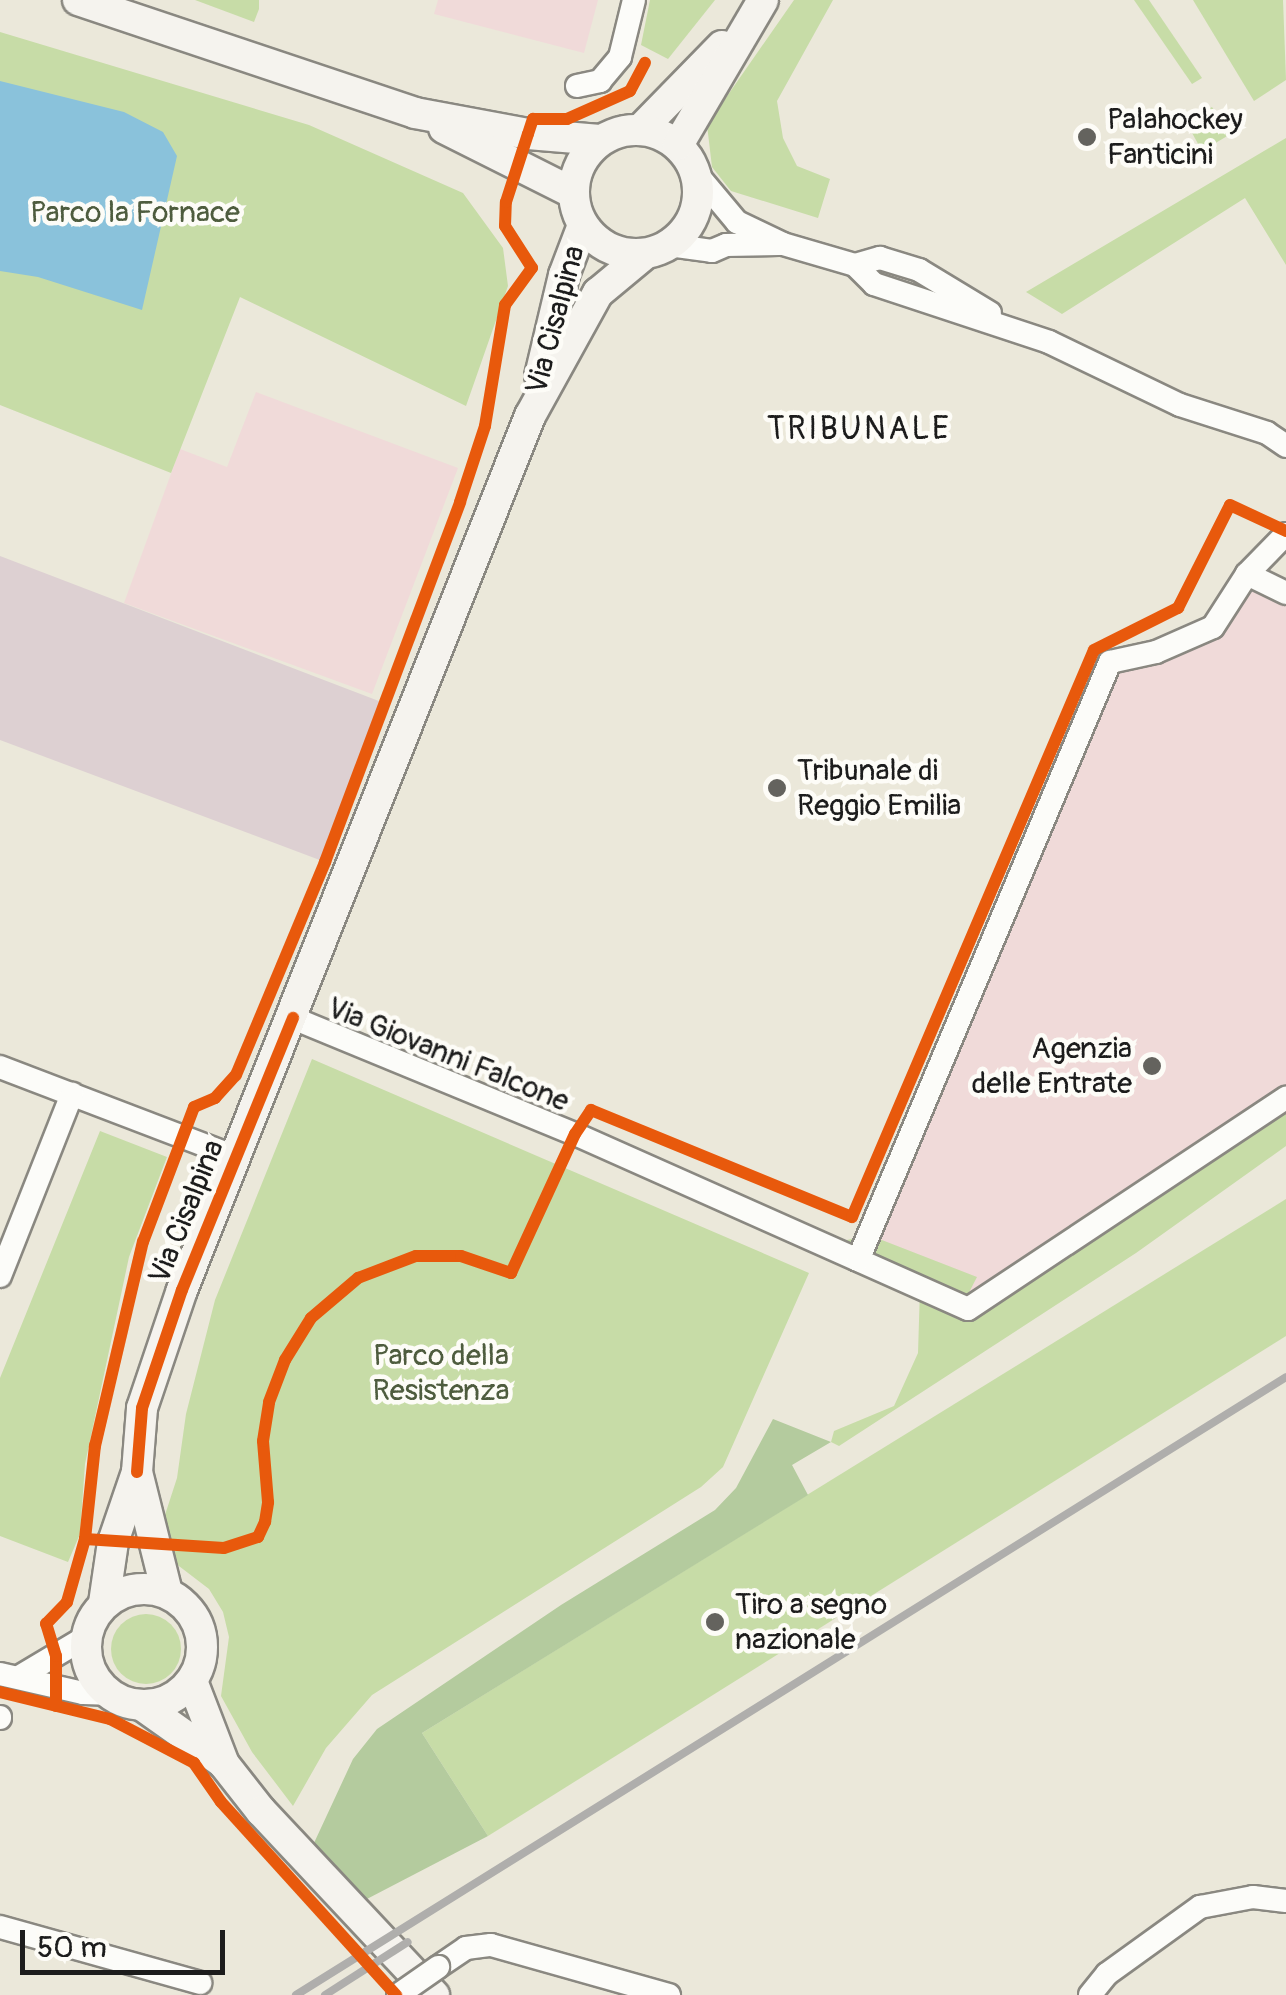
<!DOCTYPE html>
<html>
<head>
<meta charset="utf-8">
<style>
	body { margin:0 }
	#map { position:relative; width:1286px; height:1995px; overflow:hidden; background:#ebe8da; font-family:Pangolin,sans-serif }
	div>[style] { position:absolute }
	.built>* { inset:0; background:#f0dad9 }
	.industrial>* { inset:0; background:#ddd0d2 }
	.green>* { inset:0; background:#c7dca7 }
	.round { border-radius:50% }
	.forest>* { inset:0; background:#b4cb9e }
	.water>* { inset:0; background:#8ac2db }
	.roads { filter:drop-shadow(2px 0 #8a8881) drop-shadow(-2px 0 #8a8881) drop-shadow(0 2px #8a8881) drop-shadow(0 -2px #8a8881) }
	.street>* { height:22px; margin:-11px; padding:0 11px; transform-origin:11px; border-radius:11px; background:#fcfcf9 }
	.secondary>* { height:30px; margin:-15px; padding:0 15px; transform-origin:15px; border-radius:15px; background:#f5f3ee }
	.secondary>.ring { margin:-15px; padding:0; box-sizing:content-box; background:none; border:30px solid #f5f3ee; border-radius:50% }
	.rail>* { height:8px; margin:-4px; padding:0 4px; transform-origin:4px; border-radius:4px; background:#afaeac }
	.bridges { filter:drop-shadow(2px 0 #8a8881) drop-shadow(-2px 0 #8a8881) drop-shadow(0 2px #8a8881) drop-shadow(0 -2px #8a8881) }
	.street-bridge>* { height:22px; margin:-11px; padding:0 11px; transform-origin:11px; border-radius:11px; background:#fcfcf9 }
	.cycleway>* { height:12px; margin:-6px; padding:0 6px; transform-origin:6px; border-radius:6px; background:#e8590c }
	.dots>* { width:28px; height:28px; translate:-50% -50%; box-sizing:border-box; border:5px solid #fdfcf7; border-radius:50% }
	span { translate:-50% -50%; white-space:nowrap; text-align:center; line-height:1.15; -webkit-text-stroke:9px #fdfcf7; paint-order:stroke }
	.poi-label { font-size:30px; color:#1c1c1c }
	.left { translate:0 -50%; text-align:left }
	.right { translate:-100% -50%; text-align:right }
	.park-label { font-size:30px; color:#4e5c3e }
	.street-label { font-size:30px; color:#1c1c1c }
	.neighbourhood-label { font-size:32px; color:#1c1c1c; letter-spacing:2.5px }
	.scale { position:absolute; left:20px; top:1930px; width:205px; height:45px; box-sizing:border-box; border:5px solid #1c1c1c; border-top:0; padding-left:12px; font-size:30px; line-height:35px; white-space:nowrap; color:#1c1c1c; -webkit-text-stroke:8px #fdfcf7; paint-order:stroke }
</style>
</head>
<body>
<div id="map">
	<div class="built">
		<div style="clip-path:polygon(438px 0,598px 0,584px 53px,434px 14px)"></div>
		<div style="clip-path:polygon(256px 392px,458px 468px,372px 694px,124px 603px,180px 449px,227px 467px)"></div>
		<div style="clip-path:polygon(1247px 574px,1286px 593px,1286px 1098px,962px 1307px,858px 1260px,1110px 662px,1213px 627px)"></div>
	</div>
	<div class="industrial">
		<div style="clip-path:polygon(0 556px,384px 703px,325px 862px,0 740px)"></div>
	</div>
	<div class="green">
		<div style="clip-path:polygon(195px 0,259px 0,259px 9px,254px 22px)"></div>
		<div style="clip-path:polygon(650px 0,715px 0,668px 59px,641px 45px)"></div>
		<div style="clip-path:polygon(794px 0,833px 0,777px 101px,783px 138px,797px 166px,830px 179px,818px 218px,731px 191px,712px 167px,707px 125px)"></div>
		<div style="clip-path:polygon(1134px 0,1149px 0,1202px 78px,1192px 84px)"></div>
		<div style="clip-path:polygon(1193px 0,1283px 0,1286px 80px,1254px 101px)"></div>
		<div style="clip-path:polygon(0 32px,309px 125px,463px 193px,503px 248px,508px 286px,466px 406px,240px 297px,171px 473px,0 405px)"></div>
		<div style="clip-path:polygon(1212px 107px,1229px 135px,1202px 151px,1186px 122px)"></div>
		<div style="clip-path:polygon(1286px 138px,1286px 265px,1245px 198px,1062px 314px,1026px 292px)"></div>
		<div style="clip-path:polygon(312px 1059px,809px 1273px,723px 1467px,701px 1487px,372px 1695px,326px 1748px,293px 1806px,252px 1752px,221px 1696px,229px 1637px,223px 1612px,209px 1589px,175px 1563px,163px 1521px,177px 1478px,186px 1414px,215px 1300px)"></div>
		<div style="clip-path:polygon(1286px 1098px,1286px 1146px,1136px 1253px,839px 1446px,831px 1442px,834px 1431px,894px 1406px,918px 1353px,920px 1288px,825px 1245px,869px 1235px,977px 1277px,962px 1306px)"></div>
		<div style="clip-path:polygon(100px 1131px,167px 1157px,129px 1257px,85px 1464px,80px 1534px,68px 1562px,0 1536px,0 1378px)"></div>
		<div style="clip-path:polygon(1286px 1199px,1286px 1336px,488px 1836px,422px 1733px)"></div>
		<div class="round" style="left:111px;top:1614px;width:70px;height:70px"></div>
	</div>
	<div class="forest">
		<div style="clip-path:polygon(773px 1419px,831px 1442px,792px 1465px,808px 1495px,422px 1733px,488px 1836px,365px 1900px,314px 1843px,353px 1759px,377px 1729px,561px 1605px,715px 1510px,736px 1488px)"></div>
	</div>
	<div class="water">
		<div style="clip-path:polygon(0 81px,124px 112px,163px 132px,177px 156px,142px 310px,38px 277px,0 271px)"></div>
	</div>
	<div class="roads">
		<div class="street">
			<div style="left:577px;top:86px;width:24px;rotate:-12deg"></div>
			<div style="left:600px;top:81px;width:31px;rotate:-50deg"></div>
			<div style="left:620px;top:57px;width:59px;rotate:-76.2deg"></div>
			<div style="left:696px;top:173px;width:64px;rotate:50.1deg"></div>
			<div style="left:737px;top:222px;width:51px;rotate:25.6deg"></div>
			<div style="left:783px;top:244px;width:75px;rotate:16.3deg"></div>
			<div style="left:855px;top:265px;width:27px;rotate:45deg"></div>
			<div style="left:874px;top:284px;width:184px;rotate:18.3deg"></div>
			<div style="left:1049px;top:342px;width:145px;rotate:25.7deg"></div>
			<div style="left:1180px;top:405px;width:91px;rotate:17.8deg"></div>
			<div style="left:1267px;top:433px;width:23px;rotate:34deg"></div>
			<div style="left:669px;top:245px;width:43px;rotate:7.9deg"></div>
			<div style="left:712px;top:251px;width:15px;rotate:-23deg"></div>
			<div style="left:726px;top:245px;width:53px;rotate:-1.1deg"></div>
			<div style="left:855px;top:265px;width:26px;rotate:-16deg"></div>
			<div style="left:880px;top:258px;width:41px;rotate:17.1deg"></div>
			<div style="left:919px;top:270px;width:83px;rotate:31.2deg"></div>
			<div style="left:1247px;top:574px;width:43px;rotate:26deg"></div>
			<div style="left:293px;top:1018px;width:305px;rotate:22.4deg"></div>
			<div style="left:575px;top:1134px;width:430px;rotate:24deg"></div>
			<div style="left:968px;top:1309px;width:382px;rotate:-33.6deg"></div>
			<div style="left:0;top:1067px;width:253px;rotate:20.9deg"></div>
			<div style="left:858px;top:1260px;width:649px;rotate:-67.15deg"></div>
			<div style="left:1110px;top:662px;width:47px;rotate:-12.3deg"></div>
			<div style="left:1156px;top:652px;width:62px;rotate:-23.7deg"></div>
			<div style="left:1213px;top:627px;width:63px;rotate:-57.3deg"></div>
			<div style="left:1247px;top:574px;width:56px;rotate:-45.7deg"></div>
			<div style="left:0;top:1276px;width:196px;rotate:-68.4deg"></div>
			<div style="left:0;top:1674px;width:85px;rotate:12.9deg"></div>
			<div style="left:83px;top:1693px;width:25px;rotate:2deg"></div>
			<div style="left:19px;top:1677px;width:78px;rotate:-30.8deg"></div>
			<div style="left:0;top:1718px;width:1px;rotate:-90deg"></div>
			<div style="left:0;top:1927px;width:208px;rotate:15.6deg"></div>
			<div style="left:438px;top:1967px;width:34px;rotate:-34deg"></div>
			<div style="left:466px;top:1948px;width:25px;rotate:-7deg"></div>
			<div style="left:491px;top:1945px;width:185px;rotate:15.7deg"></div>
			<div style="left:1090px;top:1995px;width:27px;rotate:-51deg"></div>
			<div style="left:1107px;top:1974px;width:115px;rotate:-35.8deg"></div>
			<div style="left:1200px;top:1907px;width:54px;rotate:-10.7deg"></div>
			<div style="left:1253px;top:1897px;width:33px;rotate:7deg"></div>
		</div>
		<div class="secondary">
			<div style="left:78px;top:0;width:355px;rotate:18.5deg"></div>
			<div style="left:415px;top:113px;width:115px;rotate:10.5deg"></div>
			<div style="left:528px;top:134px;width:72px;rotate:4.8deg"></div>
			<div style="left:444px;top:128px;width:144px;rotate:26.7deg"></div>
			<div style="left:641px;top:129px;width:116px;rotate:-45.7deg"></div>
			<div class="ring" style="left:574px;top:130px;width:94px;height:94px"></div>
			<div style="left:678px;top:145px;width:168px;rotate:-59.6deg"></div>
			<div style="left:540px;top:376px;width:104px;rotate:-76.6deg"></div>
			<div style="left:564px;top:275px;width:53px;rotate:-69.2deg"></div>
			<div style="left:137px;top:1472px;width:124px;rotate:76deg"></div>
			<div class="ring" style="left:86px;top:1589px;width:86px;height:86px"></div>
			<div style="left:104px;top:1603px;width:62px;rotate:-81.6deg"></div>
			<div style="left:113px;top:1542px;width:74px;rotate:-71.1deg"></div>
			<div style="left:137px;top:1472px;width:64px;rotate:-85.5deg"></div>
			<div style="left:142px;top:1408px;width:125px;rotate:-71.3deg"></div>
			<div style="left:182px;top:1290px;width:941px;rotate:-68.29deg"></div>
			<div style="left:530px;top:416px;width:141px;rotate:-61.1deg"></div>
			<div style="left:598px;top:293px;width:61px;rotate:-39.7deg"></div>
			<div style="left:192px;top:1681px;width:89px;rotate:68.9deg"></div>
			<div style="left:224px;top:1764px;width:60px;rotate:51.8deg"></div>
			<div style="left:261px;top:1811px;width:253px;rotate:46.8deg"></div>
			<div style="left:143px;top:1706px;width:97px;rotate:35.3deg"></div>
		</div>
	</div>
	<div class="rail">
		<div style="left:296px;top:1995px;width:1167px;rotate:-31.97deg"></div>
		<div style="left:325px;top:1995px;width:98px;rotate:-32.6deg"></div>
	</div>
	<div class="bridges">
		<div class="street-bridge">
			<div style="left:398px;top:1995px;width:49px;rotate:-35deg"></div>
		</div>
	</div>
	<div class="cycleway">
		<div style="left:137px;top:1472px;width:64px;rotate:-85.5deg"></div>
		<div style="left:142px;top:1408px;width:125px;rotate:-71.3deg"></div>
		<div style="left:182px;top:1290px;width:294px;rotate:-67.8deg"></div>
		<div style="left:85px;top:1539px;width:139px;rotate:3.7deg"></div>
		<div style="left:224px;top:1548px;width:36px;rotate:-18deg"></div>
		<div style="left:258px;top:1537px;width:17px;rotate:-65deg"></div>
		<div style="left:265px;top:1522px;width:20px;rotate:-81deg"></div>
		<div style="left:268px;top:1502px;width:61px;rotate:-94.7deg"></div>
		<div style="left:263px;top:1441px;width:39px;rotate:-81deg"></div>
		<div style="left:269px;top:1402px;width:45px;rotate:-69.1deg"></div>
		<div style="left:285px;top:1360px;width:49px;rotate:-58.2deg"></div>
		<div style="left:311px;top:1318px;width:62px;rotate:-40.4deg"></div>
		<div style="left:358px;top:1278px;width:62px;rotate:-20.8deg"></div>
		<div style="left:416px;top:1256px;width:45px"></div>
		<div style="left:461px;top:1256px;width:53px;rotate:18.8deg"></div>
		<div style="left:511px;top:1273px;width:153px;rotate:-65.3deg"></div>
		<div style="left:575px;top:1134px;width:29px;rotate:-56deg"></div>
		<div style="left:591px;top:1110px;width:282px;rotate:22.3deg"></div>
		<div style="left:852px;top:1217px;width:616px;rotate:-66.89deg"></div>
		<div style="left:1094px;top:650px;width:94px;rotate:-26.6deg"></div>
		<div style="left:1178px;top:608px;width:115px;rotate:-63.2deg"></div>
		<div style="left:1230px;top:505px;width:62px;rotate:24.9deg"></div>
		<div style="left:0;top:1692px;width:113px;rotate:13.8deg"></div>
		<div style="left:110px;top:1719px;width:95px;rotate:27.6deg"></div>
		<div style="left:194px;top:1763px;width:47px;rotate:55.3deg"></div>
		<div style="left:221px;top:1802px;width:261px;rotate:47.8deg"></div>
		<div style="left:56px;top:1706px;width:50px;rotate:-90deg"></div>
		<div style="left:56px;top:1656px;width:34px;rotate:-107deg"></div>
		<div style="left:46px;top:1624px;width:30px;rotate:-46deg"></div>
		<div style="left:67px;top:1602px;width:66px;rotate:-74.1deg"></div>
		<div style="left:85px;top:1539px;width:94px;rotate:-83.9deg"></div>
		<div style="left:95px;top:1446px;width:210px;rotate:-76.8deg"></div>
		<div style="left:143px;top:1242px;width:144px;rotate:-69.3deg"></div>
		<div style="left:194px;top:1107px;width:23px;rotate:-23deg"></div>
		<div style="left:215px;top:1098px;width:31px;rotate:-48deg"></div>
		<div style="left:236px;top:1075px;width:231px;rotate:-67.3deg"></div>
		<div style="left:325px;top:862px;width:384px;rotate:-69.4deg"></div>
		<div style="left:460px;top:502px;width:80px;rotate:-71.8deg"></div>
		<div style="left:485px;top:426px;width:123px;rotate:-80.6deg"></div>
		<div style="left:505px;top:305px;width:46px;rotate:-53.9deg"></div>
		<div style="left:532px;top:268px;width:50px;rotate:-122.7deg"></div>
		<div style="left:505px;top:226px;width:24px;rotate:-88deg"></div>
		<div style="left:506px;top:202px;width:71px;rotate:-72.1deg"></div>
		<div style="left:528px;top:134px;width:16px;rotate:-72deg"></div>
		<div style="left:533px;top:119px;width:34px"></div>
		<div style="left:567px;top:119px;width:69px;rotate:-24deg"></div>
		<div style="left:630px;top:91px;width:32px;rotate:-62deg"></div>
	</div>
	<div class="dots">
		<div style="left:1087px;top:137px;background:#64635e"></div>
		<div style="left:777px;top:788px;background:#64635e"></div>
		<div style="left:1152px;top:1066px;background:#64635e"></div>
		<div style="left:715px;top:1622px;background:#64635e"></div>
	</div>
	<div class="poi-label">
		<span class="left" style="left:1107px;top:137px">Palahockey<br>Fanticini</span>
		<span class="left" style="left:797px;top:788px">Tribunale di<br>Reggio Emilia</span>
		<span class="right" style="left:1132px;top:1066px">Agenzia<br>delle Entrate</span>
		<span class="left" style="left:735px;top:1622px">Tiro a segno<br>nazionale</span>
	</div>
	<div class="park-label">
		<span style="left:135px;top:213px">Parco la Fornace</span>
		<span style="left:441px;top:1373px">Parco della<br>Resistenza</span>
	</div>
	<div class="street-label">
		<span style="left:556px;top:320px;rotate:-75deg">Via Cisalpina</span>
		<span style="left:448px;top:1055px;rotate:22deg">Via Giovanni Falcone</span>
		<span style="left:187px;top:1212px;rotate:-68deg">Via Cisalpina</span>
	</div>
	<div class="neighbourhood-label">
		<span style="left:859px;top:429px">TRIBUNALE</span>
	</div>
	<div class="scale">50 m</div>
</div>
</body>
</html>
